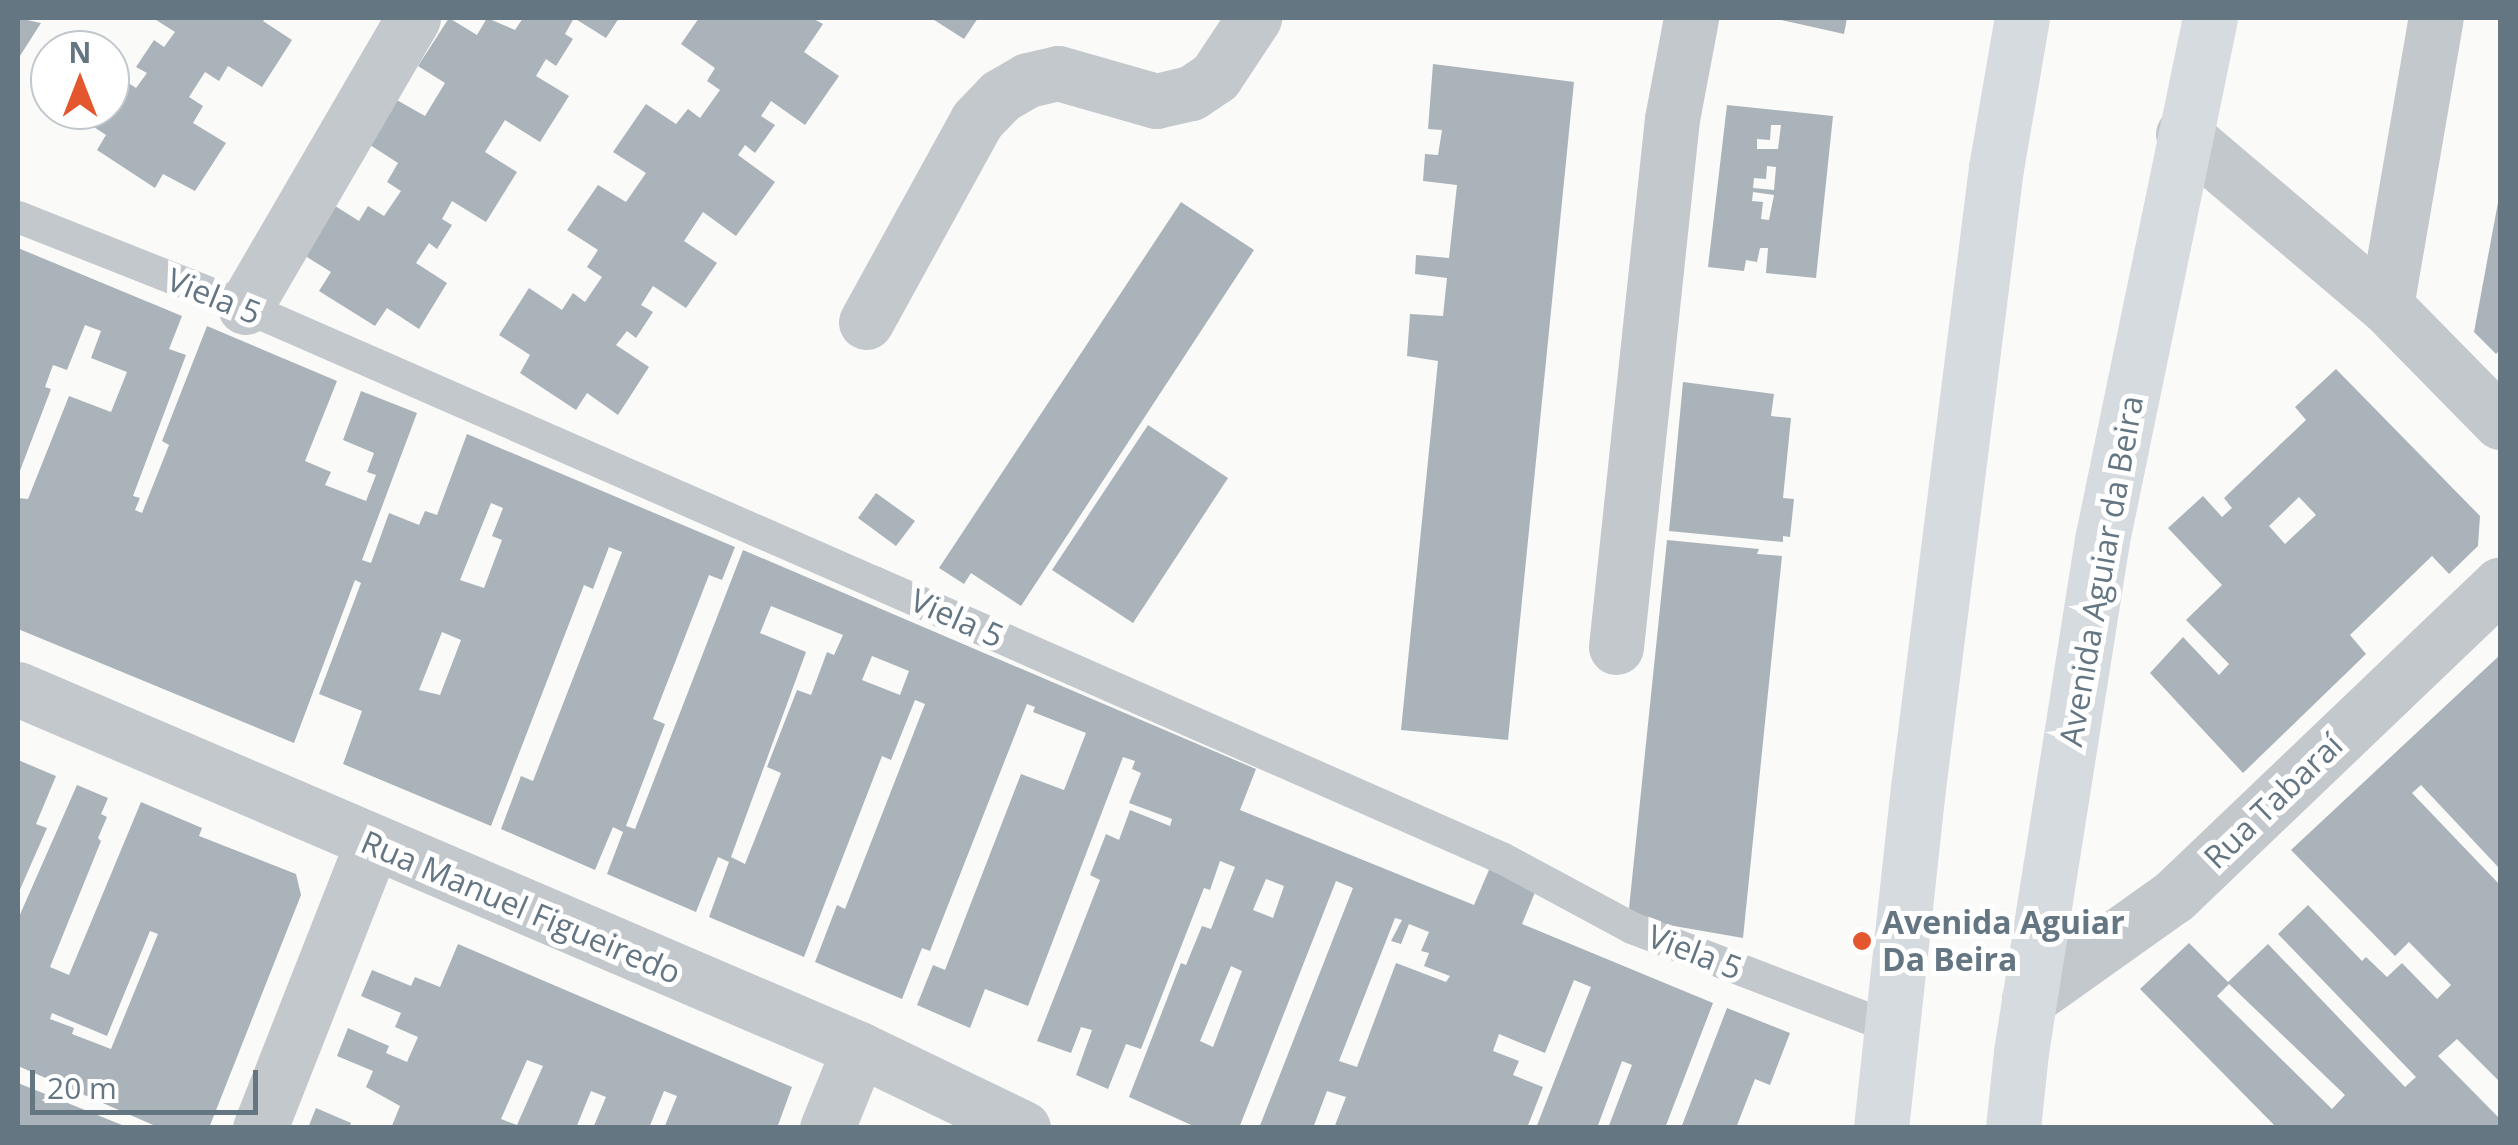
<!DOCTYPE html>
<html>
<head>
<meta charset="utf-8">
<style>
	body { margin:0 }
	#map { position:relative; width:2518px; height:1145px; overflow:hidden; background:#fafaf8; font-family:"Open Sans",sans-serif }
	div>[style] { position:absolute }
	.building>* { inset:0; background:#aab3b9 }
	.lane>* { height:32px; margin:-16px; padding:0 16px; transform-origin:16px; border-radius:16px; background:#c3c8cc }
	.street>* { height:55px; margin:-27.5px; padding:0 27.5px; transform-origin:27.5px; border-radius:27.5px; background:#c3c8cc }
	.secondary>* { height:55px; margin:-27.5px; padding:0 27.5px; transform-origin:27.5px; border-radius:27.5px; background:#d6dbdf }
	.dots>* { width:28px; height:28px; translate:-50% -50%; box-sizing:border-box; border:5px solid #fff; border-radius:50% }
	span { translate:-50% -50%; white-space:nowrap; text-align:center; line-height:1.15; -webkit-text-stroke:10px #fff; paint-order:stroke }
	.street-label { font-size:32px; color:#657683 }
	.poi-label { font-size:32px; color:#657683; font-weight:700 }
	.left { translate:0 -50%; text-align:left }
	.frame { position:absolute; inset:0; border:20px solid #657683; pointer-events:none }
	.north { position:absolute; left:30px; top:30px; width:100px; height:100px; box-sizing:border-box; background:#fff; border:2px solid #c1c8cd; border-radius:50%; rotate:0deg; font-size:28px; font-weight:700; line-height:40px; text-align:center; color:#657683 }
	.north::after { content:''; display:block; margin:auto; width:35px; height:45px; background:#e4572e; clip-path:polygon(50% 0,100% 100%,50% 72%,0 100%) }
	.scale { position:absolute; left:30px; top:1070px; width:228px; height:45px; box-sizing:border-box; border:5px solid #657683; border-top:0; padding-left:12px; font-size:30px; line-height:35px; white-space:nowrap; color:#657683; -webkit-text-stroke:8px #fff; paint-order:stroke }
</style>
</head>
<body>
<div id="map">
	<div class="building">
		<div style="clip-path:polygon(18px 18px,41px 23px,18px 59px)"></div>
		<div style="clip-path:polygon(153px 18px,266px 18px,263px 21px,292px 40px,262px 87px,228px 66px,219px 81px,205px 72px,189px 97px,203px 106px,193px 123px,226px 143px,195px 191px,163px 174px,155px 188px,97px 150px,106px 135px,74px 114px,110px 110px,110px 71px,136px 88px,147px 73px,136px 67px,154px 40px,164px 47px,175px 32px)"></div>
		<div style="clip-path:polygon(449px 18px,477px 35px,487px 18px,515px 30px,523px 18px,619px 18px,606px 38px,574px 18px,565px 34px,573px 39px,556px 66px,546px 59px,536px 76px,569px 96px,540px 142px,505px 120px,485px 152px,517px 172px,486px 222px,452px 201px,442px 219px,452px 225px,437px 249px,429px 243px,416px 263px,447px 283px,419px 329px,387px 308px,375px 326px,319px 291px,331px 272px,302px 254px,332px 204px,359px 221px,368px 206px,384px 216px,401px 191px,387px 182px,398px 163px,367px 143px,395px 99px,425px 116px,445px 83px,418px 66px)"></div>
		<div style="clip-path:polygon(699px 18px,812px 18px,823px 24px,804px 52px,839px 76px,805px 125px,771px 101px,761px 116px,775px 125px,755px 153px,745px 145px,738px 155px,775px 182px,736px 236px,703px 212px,684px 241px,717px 263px,686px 308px,653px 286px,641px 305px,653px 312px,636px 338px,627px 331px,616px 345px,649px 367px,618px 415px,587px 393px,576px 410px,520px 373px,530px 355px,499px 335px,529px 288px,562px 310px,573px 293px,585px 302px,602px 277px,587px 267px,598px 250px,567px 230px,598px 185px,626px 202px,646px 173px,613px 152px,646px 104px,676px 124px,688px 109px,700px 118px,720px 90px,707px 81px,715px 68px,681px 44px)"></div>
		<div style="clip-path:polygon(931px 18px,978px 18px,964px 39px)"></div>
		<div style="clip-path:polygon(1772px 18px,1847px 18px,1844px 34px)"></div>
		<div style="clip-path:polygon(1433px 64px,1574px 82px,1508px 740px,1401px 730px,1438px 361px,1407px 356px,1410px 314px,1443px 316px,1447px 278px,1415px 274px,1416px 255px,1449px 258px,1457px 185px,1423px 181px,1425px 154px,1438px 155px,1442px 130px,1428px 129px)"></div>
		<div style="clip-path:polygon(evenodd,1727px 105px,1833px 116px,1816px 278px,1766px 273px,1768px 248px,1760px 248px,1757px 262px,1746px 260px,1744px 271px,1708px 267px,1727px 105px,1771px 125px,1781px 125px,1778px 149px,1757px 149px,1757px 139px,1770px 140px,1771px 125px,1727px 105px,1767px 166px,1776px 167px,1774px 190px,1753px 188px,1754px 178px,1766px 179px,1767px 166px,1727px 105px,1753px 192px,1774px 195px,1769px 220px,1761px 219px,1763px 202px,1752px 201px,1753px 192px)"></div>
		<div style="clip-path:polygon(2499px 197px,2500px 350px,2496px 354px,2474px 332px)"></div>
		<div style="clip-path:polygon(1181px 202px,1254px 250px,1021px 606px,971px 573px,964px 584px,939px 568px)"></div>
		<div style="clip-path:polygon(evenodd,18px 248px,182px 316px,169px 349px,186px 355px,133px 496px,140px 498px,135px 510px,142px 513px,169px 445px,162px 441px,207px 326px,337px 381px,305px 461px,331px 472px,325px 485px,366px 501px,376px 475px,367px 472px,374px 453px,343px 440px,361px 391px,417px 413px,362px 560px,371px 563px,389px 513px,419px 525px,425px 511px,437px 515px,467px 434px,735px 547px,722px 580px,709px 575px,653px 719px,665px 724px,626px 826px,635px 829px,743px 550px,1256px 769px,1240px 810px,1474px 905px,1491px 865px,1538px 885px,1522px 924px,1713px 1003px,1665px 1128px,1608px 1128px,1632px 1065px,1622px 1061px,1597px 1128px,1536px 1128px,1591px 987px,1574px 980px,1545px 1053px,1499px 1034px,1493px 1051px,1519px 1061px,1513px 1075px,1543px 1087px,1527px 1128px,1334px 1128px,1346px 1097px,1327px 1091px,1313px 1128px,1259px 1128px,1353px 888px,1336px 881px,1239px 1128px,1198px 1128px,1129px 1097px,1181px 963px,1186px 965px,1202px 926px,1211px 929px,1235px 867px,1220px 861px,1210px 890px,1204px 888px,1141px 1049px,1126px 1044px,1108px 1089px,1076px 1075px,1092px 1030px,1081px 1027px,1071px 1053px,1037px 1041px,1100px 880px,1090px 875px,1106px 834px,1119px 840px,1130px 810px,1170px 826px,1172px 819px,1129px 803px,1141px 773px,1132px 769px,1135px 761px,1123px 757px,1028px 1006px,985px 989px,970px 1028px,917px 1005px,933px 965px,945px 970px,1021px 774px,1064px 790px,1086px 733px,1033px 712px,1035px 707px,1027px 704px,930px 951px,922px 948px,902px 999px,815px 962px,837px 905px,845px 909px,925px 704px,915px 700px,891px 760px,882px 756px,804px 957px,709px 917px,729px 862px,718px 857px,696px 912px,607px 874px,623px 832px,613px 827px,595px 870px,501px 829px,521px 776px,533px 781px,622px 552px,609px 547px,593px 589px,584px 585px,491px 826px,343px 764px,362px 711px,319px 694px,361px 583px,355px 580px,294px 743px,18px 629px,18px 498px,28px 499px,69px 396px,111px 412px,127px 372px,91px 358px,101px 331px,85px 325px,67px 370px,53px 365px,45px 387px,51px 389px,18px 476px,18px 248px,491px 503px,503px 508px,492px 536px,502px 540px,484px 588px,460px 580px,491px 503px,18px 248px,771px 606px,843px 635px,834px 655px,827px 652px,811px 695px,797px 690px,767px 767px,781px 773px,745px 864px,731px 857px,806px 652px,760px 633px,771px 606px,18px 248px,442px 632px,461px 640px,440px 695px,419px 690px,442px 632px,18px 248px,872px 656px,909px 671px,900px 695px,862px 680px,872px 656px,18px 248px,1266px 879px,1284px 886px,1273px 918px,1253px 910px,1266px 879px,18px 248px,1395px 918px,1402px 920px,1391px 941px,1401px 944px,1409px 924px,1429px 932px,1421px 951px,1429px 953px,1424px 966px,1450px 976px,1446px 982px,1396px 963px,1357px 1067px,1339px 1061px,1395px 918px,18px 248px,1231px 966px,1242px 971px,1213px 1047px,1200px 1041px,1231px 966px)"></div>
		<div style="clip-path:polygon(evenodd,2336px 369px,2480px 516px,2478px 546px,2449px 574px,2432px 556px,2350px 635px,2366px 654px,2243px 773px,2150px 673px,2183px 637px,2219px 675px,2229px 664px,2186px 620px,2222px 585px,2168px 528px,2203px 496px,2222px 517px,2232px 508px,2224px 498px,2306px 420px,2295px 407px,2336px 369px,2299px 497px,2316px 515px,2285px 544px,2269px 526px,2299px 497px)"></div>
		<div style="clip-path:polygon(1683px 382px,1774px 394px,1771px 416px,1791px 418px,1783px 498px,1794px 499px,1790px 537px,1783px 536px,1783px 542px,1669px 531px)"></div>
		<div style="clip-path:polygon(1148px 425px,1228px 478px,1133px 623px,1052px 570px)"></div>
		<div style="clip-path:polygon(876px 493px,915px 521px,896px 546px,858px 518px)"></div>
		<div style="clip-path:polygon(1667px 540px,1759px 549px,1757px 554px,1782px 556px,1743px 938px,1628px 918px)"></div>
		<div style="clip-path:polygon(evenodd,2500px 655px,2500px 869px,2421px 785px,2412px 793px,2500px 885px,2500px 1082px,2457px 1039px,2438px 1056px,2500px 1119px,2500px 1128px,2277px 1128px,2140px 989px,2189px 943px,2228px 982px,2268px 944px,2405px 1087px,2416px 1077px,2278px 934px,2308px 905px,2362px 961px,2366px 957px,2387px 977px,2402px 963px,2437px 999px,2451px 985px,2409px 942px,2395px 956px,2291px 850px,2500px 655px,2229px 984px,2345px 1095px,2332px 1109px,2217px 996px,2229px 984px)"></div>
		<div style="clip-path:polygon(18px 760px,56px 776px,36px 824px,47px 828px,18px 894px)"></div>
		<div style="clip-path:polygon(evenodd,77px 785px,108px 798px,101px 814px,107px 817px,98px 838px,101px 841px,50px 967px,69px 975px,141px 802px,202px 828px,199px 836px,296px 874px,301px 895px,209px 1128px,160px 1128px,18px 1066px,18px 919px,77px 785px,150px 931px,158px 934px,111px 1049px,72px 1034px,74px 1028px,50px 1019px,52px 1013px,107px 1036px,150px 931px)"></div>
		<div style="clip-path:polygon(evenodd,458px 944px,792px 1087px,777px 1128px,664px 1128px,677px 1096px,664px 1091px,649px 1128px,593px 1128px,606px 1097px,591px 1091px,576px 1128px,391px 1128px,400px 1106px,366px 1087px,373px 1071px,337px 1056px,348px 1028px,389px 1046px,386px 1053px,407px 1062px,418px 1037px,395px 1027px,401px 1013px,361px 996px,372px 970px,411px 986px,415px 977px,440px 987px,458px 944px,527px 1060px,543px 1066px,517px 1125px,501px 1119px,527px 1060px)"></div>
		<div style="clip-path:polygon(1727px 1008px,1790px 1033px,1770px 1085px,1755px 1079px,1736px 1128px,1681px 1128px)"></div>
		<div style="clip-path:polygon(18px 1083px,127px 1127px,127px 1128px,18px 1128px)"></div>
		<div style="clip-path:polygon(316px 1108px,351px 1123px,349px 1128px,308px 1128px)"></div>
	</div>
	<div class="lane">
		<div style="left:18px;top:217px;width:244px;rotate:21.6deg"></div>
		<div style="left:245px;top:307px;width:686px;rotate:23.62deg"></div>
		<div style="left:874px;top:582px;width:686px;rotate:23.73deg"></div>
		<div style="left:1502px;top:858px;width:148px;rotate:28.3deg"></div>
		<div style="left:1632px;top:928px;width:280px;rotate:21deg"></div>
	</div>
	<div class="street">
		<div style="left:2183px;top:134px;width:266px;rotate:40.3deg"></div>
		<div style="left:2386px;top:306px;width:163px;rotate:45.5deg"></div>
		<div style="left:2386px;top:306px;width:292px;rotate:-80.2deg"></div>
		<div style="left:245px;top:307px;width:334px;rotate:-59.8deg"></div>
		<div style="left:866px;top:322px;width:230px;rotate:-61.2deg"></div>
		<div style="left:977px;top:120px;width:33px;rotate:-46deg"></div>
		<div style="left:1000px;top:96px;width:32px;rotate:-30deg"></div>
		<div style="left:1028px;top:80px;width:31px;rotate:-13deg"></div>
		<div style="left:1058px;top:73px;width:102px;rotate:15.9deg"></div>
		<div style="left:1156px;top:101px;width:36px;rotate:-13deg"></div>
		<div style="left:1191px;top:93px;width:29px;rotate:-34deg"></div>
		<div style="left:1215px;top:77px;width:71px;rotate:-56.5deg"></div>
		<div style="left:1616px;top:647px;width:531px;rotate:-83.95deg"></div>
		<div style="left:1672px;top:119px;width:103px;rotate:-79.3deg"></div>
		<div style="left:18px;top:689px;width:915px;rotate:23.17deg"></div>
		<div style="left:859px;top:1049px;width:182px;rotate:25.7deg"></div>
		<div style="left:2029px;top:999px;width:178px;rotate:-35.4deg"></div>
		<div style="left:2174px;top:896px;width:451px;rotate:-43.7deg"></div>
		<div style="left:260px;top:1128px;width:306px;rotate:-68.5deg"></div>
		<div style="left:827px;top:1128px;width:85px;rotate:-67.9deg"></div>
	</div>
	<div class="secondary">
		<div style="left:1881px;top:1128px;width:342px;rotate:-83.8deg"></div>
		<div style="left:1918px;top:788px;width:625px;rotate:-82.83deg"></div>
		<div style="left:1996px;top:168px;width:152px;rotate:-80.2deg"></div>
		<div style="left:2013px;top:1128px;width:76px;rotate:-84deg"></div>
		<div style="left:2021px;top:1052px;width:518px;rotate:-81.01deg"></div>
		<div style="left:2102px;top:540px;width:533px;rotate:-78.31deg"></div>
	</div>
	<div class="dots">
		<div style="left:1862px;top:941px;background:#e4572e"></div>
	</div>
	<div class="street-label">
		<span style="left:214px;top:296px;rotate:22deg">Viela 5</span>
		<span style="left:2101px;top:571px;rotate:-80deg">Avenida Aguiar da Beira</span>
		<span style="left:957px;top:618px;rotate:24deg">Viela 5</span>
		<span style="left:2273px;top:801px;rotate:-44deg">Rua Tabaraí</span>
		<span style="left:521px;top:907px;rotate:23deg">Rua Manuel Figueiredo</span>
		<span style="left:1695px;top:952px;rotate:21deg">Viela 5</span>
	</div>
	<div class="poi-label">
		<span class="left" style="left:1882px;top:941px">Avenida Aguiar<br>Da Beira</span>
	</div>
	<div class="frame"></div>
	<div class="north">N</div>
	<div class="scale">20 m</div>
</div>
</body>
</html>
